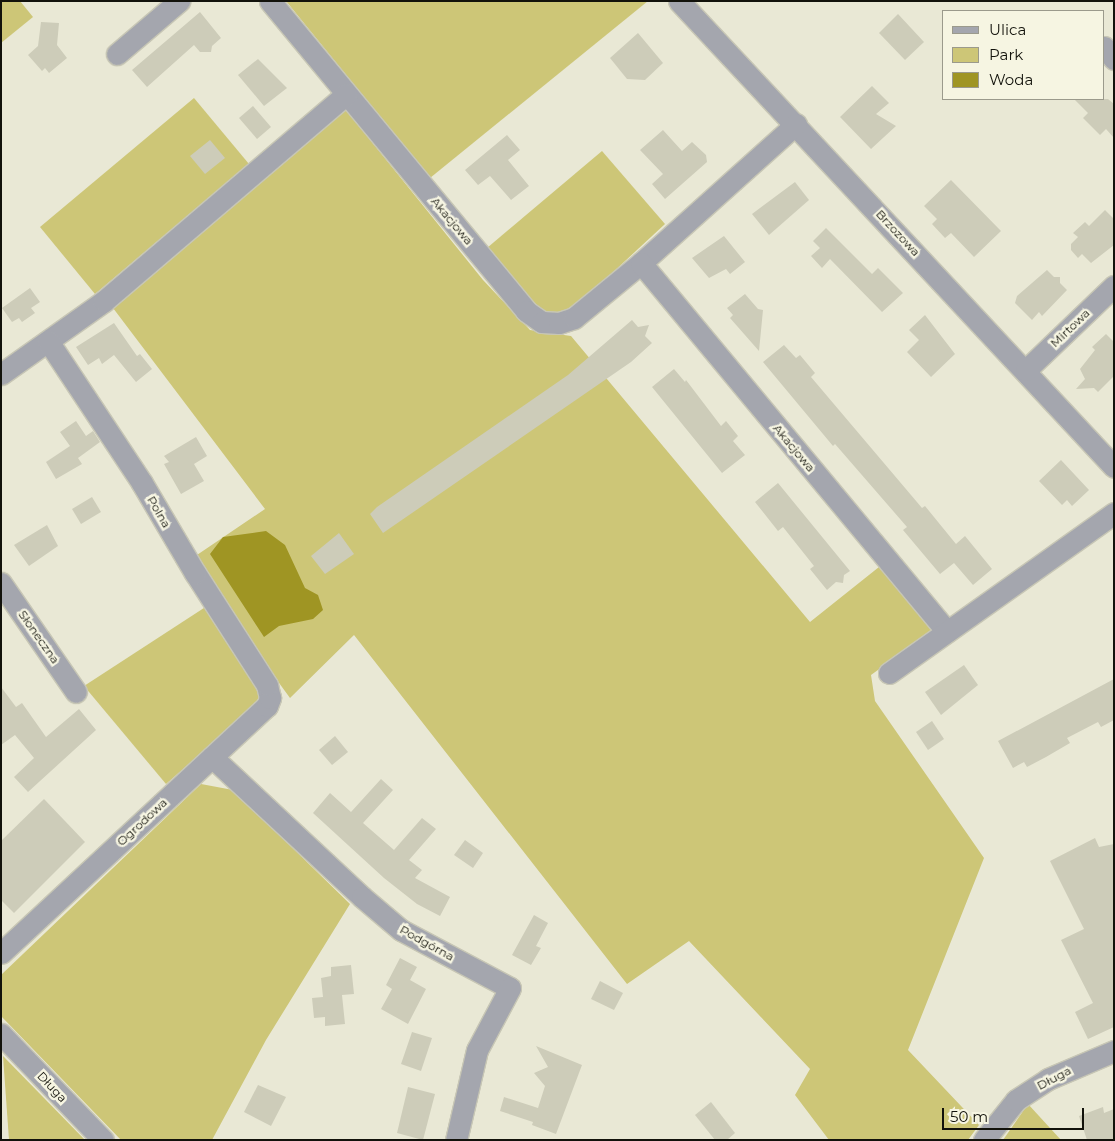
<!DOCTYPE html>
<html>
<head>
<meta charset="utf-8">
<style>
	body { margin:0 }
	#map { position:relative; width:1115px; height:1141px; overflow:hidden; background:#e9e8d5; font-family:Montserrat,sans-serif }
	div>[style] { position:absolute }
	.green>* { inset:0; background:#cdc677 }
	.water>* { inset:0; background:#9f9523 }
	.building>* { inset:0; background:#cdccb9 }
	.roads { filter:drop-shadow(1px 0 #c7c6b5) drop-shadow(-1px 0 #c7c6b5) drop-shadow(0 1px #c7c6b5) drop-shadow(0 -1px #c7c6b5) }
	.street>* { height:21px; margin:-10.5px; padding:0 10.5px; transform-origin:10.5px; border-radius:10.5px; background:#a4a6ae }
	span { translate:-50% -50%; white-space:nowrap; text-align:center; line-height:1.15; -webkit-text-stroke:5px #f6f5e2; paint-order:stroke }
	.street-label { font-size:12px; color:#12120b }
	.frame { position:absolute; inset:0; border:2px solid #12120b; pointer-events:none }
	.legend { position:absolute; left:942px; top:10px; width:162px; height:90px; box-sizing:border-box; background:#f6f5e2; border:1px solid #9b9a8c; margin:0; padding:6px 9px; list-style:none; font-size:15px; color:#12120b }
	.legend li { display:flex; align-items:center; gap:10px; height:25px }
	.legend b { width:25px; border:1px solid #9b9a8c }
	.scale { position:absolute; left:942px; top:1108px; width:142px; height:22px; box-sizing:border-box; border:2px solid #12120b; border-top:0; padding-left:6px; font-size:15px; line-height:18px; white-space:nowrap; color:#12120b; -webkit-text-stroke:4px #f6f5e2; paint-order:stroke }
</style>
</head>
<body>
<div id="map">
	<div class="green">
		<div style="clip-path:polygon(1px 1px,20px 1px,33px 17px,1px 43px)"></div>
		<div style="clip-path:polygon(286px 1px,648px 1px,430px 178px)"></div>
		<div style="clip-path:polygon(194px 98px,249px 164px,95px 294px,40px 227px)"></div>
		<div style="clip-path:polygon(346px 110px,483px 280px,530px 330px,571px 336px,810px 622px,879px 567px,933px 630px,871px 675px,875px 701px,984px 858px,908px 1050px,979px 1125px,968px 1140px,829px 1140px,795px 1095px,810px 1069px,689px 941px,627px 984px,354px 635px,290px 698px,239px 628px,194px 557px,265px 509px,113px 308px)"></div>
		<div style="clip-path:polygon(602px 151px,665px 224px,569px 313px,544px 312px,531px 303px,487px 248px)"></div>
		<div style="clip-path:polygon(207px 606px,261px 691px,255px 706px,166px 784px,84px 686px)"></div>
		<div style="clip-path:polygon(201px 784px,233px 790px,350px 904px,266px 1040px,212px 1140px,121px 1140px,1px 1016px,1px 975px)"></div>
		<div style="clip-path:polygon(3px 1056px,85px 1140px,9px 1140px)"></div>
		<div style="clip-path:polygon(1028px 1104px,1061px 1140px,1003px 1140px)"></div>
	</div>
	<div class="water">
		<div style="clip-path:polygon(266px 531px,285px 545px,305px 588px,318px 595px,323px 610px,313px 619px,279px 626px,264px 637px,210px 554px,223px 537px)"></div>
	</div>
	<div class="building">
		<div style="clip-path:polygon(200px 12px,221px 38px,212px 46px,211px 52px,200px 52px,194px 45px,147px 87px,132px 70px)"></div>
		<div style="clip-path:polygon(898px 14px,924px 42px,905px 60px,879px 33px)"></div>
		<div style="clip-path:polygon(41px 22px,59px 23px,57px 45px,67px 58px,49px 73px,45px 68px,42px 71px,28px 55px,38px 46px)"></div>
		<div style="clip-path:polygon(638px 33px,663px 63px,645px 80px,627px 79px,610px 58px)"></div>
		<div style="clip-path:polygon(258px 59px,287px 88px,264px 106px,238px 75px)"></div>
		<div style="clip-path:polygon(872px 86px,889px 103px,876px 114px,896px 126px,871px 149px,840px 117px)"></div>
		<div style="clip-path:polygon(1074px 99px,1108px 99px,1114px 104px,1114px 138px,1106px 129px,1100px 135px,1083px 118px,1088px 113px)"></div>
		<div style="clip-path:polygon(253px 106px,271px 127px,257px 139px,239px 118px)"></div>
		<div style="clip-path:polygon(663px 130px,682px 151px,692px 142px,706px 155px,707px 162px,665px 199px,652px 184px,663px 174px,640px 150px)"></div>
		<div style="clip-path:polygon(507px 135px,520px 150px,508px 160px,529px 186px,511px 200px,490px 176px,478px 185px,465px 170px)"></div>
		<div style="clip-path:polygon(210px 140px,225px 158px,205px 174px,190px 156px)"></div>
		<div style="clip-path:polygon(951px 180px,1001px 231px,974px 257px,951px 233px,945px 238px,932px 224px,937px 219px,924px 206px)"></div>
		<div style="clip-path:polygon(795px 182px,809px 200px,769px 235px,752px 214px)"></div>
		<div style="clip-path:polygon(1105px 210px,1114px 219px,1114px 245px,1091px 263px,1082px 254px,1078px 258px,1071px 250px,1071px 244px,1078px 237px,1073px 233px,1085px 222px,1089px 226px)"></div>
		<div style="clip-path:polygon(826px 228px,872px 274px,878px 268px,903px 293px,882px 312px,830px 259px,822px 268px,811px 256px,820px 248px,813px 241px)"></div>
		<div style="clip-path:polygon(724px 236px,745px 262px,730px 274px,726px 269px,709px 278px,692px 258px)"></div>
		<div style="clip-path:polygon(1047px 270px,1054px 277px,1060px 277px,1060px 283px,1067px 290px,1042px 316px,1039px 312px,1032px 320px,1015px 303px,1017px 296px)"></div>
		<div style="clip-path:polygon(30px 288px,40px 302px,31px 308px,35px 313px,22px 322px,19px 318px,12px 322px,2px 308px)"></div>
		<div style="clip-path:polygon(745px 294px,758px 309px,763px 310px,759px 351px,730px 318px,733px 315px,727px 308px)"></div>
		<div style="clip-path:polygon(925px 315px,955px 354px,931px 377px,907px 352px,919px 340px,909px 330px)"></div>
		<div style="clip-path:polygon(632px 320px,638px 327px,649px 325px,645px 336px,652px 343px,631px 362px,383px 533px,370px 514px,377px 507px,568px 375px)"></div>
		<div style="clip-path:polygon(114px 323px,137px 356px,140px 354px,152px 369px,136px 382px,114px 355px,102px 364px,99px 358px,88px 365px,76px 347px)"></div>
		<div style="clip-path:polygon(1106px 334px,1114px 342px,1114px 376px,1098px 392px,1094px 388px,1076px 389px,1085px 379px,1080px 369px,1095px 350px,1092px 347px)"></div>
		<div style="clip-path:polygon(784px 345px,796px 358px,800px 355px,815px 373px,811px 377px,911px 495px,922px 508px,925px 506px,956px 544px,965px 536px,992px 569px,973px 585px,954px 563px,940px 574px,903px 530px,907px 527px,835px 444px,833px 446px,763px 362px)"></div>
		<div style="clip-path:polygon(674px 369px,685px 382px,686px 380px,721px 426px,726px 421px,738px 436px,733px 441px,745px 455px,722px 473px,652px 387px)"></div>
		<div style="clip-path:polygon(76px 421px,86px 436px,93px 431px,100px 442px,78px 458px,82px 464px,56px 479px,46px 462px,70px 446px,60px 432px)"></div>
		<div style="clip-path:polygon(196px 437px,207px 456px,194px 464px,204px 481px,181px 494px,164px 464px,169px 462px,164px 456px)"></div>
		<div style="clip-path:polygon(1061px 460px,1089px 490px,1072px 506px,1067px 500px,1062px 505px,1039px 481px)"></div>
		<div style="clip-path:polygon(778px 483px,850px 571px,844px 575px,843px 583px,836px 582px,827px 590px,810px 569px,814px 566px,783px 527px,778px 531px,755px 502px)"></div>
		<div style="clip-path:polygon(92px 497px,101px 512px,81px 524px,72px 509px)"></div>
		<div style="clip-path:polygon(47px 525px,58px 546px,29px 566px,14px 545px)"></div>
		<div style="clip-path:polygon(339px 533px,354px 554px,325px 574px,311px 556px)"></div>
		<div style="clip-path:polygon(964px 665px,978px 685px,941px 715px,925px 692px)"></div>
		<div style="clip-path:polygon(1114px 679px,1114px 720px,1101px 727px,1098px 722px,1067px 738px,1070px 743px,1046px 757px,1027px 767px,1024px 762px,1013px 768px,998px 741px)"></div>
		<div style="clip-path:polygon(1px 687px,16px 707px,22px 703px,46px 737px,79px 709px,96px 730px,28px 792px,14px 777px,34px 758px,15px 735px,1px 745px)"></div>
		<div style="clip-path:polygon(932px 721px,944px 739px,928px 750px,916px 732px)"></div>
		<div style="clip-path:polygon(335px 736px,348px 752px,332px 765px,319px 750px)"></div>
		<div style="clip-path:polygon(381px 779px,393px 790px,363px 823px,394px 850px,422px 818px,436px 829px,409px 860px,422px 870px,415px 878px,450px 897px,440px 916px,417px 904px,384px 878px,313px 813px,330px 793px,351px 812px)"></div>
		<div style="clip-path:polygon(44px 799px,85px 842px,14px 913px,1px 900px,1px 841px)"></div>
		<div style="clip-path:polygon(1095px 838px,1099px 847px,1114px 844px,1114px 1027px,1088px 1039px,1075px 1012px,1093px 1003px,1061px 940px,1084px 929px,1050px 861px)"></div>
		<div style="clip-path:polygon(465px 840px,483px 853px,473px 868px,454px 855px)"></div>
		<div style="clip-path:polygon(534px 915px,548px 923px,536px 946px,541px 948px,531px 965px,512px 955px)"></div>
		<div style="clip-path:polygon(400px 958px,417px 967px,410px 980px,426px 989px,408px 1024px,381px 1009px,392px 989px,386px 985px)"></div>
		<div style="clip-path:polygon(351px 965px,354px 994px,342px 995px,345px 1024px,325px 1026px,325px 1017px,314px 1018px,312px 998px,323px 997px,321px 978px,331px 976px,331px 967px)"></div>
		<div style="clip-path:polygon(600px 981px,623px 993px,614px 1010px,591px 999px)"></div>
		<div style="clip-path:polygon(412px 1032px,432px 1038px,421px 1071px,401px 1064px)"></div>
		<div style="clip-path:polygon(536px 1046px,582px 1065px,556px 1134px,532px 1125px,533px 1122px,500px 1111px,504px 1097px,538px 1108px,545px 1086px,534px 1073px,548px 1067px)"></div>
		<div style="clip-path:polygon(258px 1085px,286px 1097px,271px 1126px,244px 1112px)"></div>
		<div style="clip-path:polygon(408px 1087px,435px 1094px,423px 1140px,397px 1133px)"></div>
		<div style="clip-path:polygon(711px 1102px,735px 1133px,727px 1140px,715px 1140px,695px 1115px)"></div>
		<div style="clip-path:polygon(1103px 1107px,1104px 1113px,1114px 1109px,1114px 1140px,1087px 1140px,1079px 1116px)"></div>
	</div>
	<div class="roads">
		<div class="street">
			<div style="left:270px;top:1px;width:402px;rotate:50.4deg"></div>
			<div style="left:526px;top:311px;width:19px;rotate:35deg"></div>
			<div style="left:542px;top:322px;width:17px;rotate:3deg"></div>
			<div style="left:559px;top:323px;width:16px;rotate:-18deg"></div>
			<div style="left:574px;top:318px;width:87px;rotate:-39.4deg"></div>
			<div style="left:679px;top:1px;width:637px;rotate:46.97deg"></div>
			<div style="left:1104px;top:47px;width:16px;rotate:50deg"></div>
			<div style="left:117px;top:54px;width:82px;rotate:-40.5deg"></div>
			<div style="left:796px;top:124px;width:208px;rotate:138.1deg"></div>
			<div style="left:641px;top:263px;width:479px;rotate:50.3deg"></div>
			<div style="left:1026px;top:370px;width:122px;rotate:-43.7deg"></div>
			<div style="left:1px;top:374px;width:126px;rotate:-35.3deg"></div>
			<div style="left:104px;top:301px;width:318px;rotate:-40.5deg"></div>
			<div style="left:1px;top:583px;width:132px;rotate:55.5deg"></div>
			<div style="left:889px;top:673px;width:276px;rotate:-35.4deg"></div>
			<div style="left:212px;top:757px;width:205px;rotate:43deg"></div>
			<div style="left:362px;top:897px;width:51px;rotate:40.2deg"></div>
			<div style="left:401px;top:930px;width:123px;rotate:28deg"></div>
			<div style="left:510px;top:988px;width:70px;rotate:118deg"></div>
			<div style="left:477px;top:1050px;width:92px;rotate:103.1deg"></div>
			<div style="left:1px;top:953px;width:363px;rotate:-42.9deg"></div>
			<div style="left:267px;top:706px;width:9px;rotate:-69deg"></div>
			<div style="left:270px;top:698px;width:13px;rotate:-103deg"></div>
			<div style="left:267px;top:685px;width:133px;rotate:-122.7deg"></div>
			<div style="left:195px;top:573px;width:104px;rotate:-120.5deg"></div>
			<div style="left:142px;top:483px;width:170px;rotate:-123.5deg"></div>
			<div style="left:1px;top:1034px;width:147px;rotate:46.1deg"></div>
			<div style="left:984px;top:1140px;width:51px;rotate:-51.3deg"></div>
			<div style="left:1016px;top:1100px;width:38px;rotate:-33deg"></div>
			<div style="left:1048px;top:1079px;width:72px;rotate:-23deg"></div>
		</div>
	</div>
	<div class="street-label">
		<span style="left:452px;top:221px;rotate:50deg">Akacjowa</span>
		<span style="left:898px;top:233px;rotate:47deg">Brzozowa</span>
		<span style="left:1070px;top:328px;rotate:-44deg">Mirtowa</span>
		<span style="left:794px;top:448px;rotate:50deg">Akacjowa</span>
		<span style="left:159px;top:512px;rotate:60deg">Polna</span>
		<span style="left:39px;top:637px;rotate:55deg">Słoneczna</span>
		<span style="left:142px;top:822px;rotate:-43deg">Ogrodowa</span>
		<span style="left:427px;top:943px;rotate:29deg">Podgórna</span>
		<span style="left:1054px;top:1078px;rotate:-28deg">Długa</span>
		<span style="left:52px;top:1087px;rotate:47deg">Długa</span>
	</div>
	<div class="frame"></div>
	<ul class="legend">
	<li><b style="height:6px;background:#a4a6ae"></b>Ulica</li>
	<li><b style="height:14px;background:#cdc677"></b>Park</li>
	<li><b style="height:14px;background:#9f9523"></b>Woda</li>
	</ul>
	<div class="scale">50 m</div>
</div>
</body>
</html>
